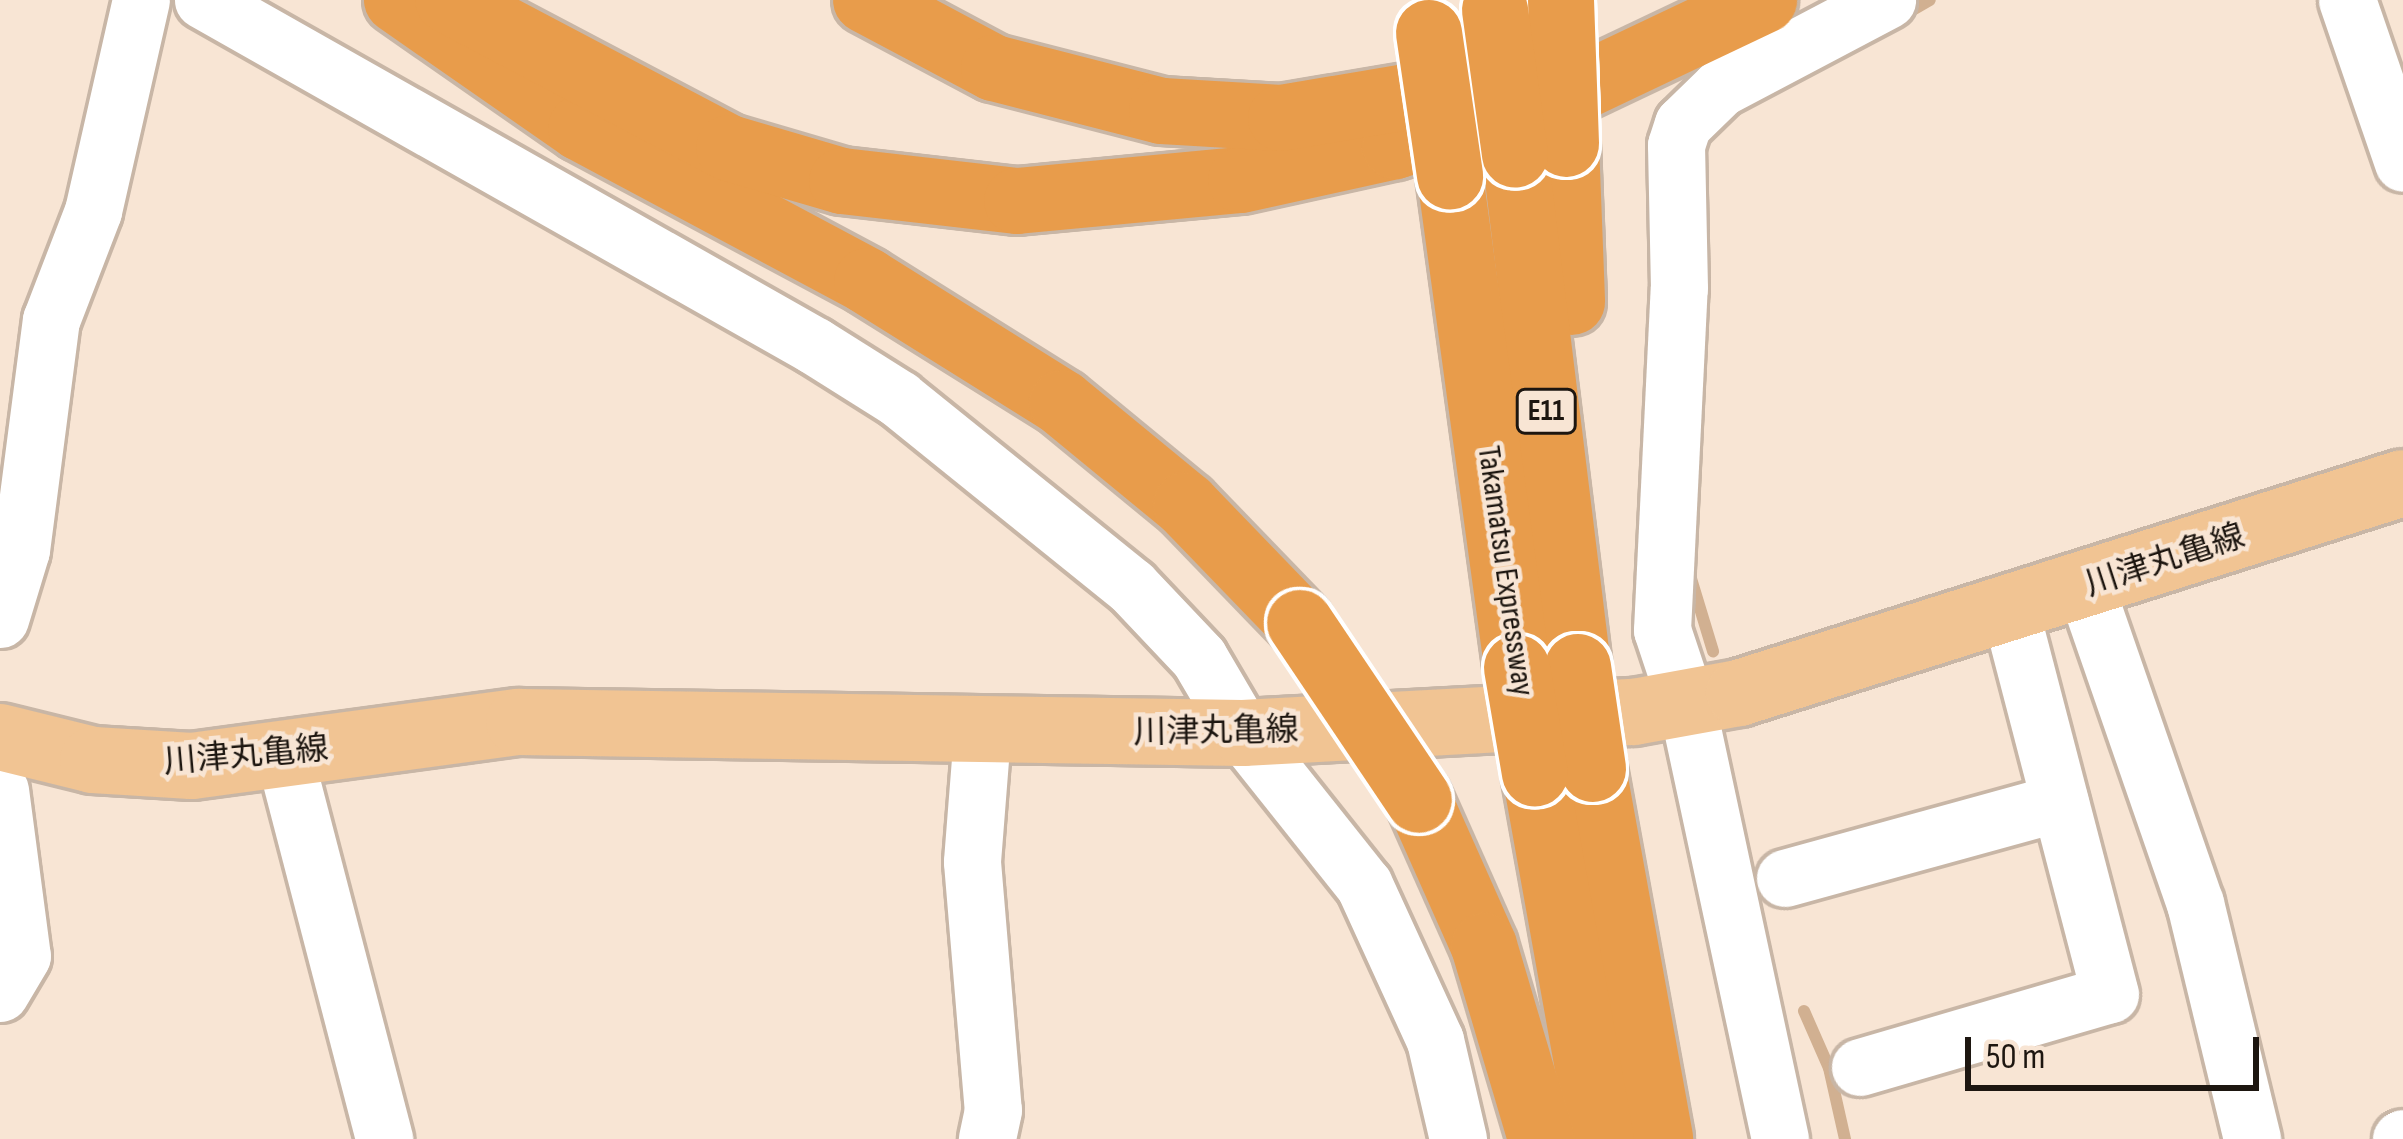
<!DOCTYPE html>
<html>
<head>
<meta charset="utf-8">
<style>
	body { margin:0 }
	#map { position:relative; width:2403px; height:1139px; overflow:hidden; background:#f8e5d4; font-family:"Sofia Sans Condensed","Noto Sans JP",sans-serif }
	div>[style] { position:absolute }
	.stream>* { height:12px; margin:-6px; padding:0 6px; transform-origin:6px; border-radius:6px; background:#d1b091 }
	.roads { filter:drop-shadow(3px 0 #c8b6a6) drop-shadow(-3px 0 #c8b6a6) drop-shadow(0 3px #c8b6a6) drop-shadow(0 -3px #c8b6a6) }
	.minor>* { height:57px; margin:-28.5px; padding:0 28.5px; transform-origin:28.5px; border-radius:28.5px; background:#fff }
	.major>* { height:66px; margin:-33px; padding:0 33px; transform-origin:33px; border-radius:33px; background:#f1c493 }
	.highway>* { height:66px; margin:-33px; padding:0 33px; transform-origin:33px; border-radius:33px; background:#e89c4b }
	.bridges { filter:drop-shadow(3px 0 #fff) drop-shadow(-3px 0 #fff) drop-shadow(0 3px #fff) drop-shadow(0 -3px #fff) }
	.highway-bridge>* { height:66px; margin:-33px; padding:0 33px; transform-origin:33px; border-radius:33px; background:#e89c4b }
	span { translate:-50% -50%; white-space:nowrap; text-align:center; line-height:1.15; -webkit-text-stroke:9px #f8e5d4; paint-order:stroke }
	.shield-label span { padding:3px 9px; background:#f8e5d4; border:3px solid; border-radius:9px; -webkit-text-stroke-width:0 }
	.shield-label { font-size:30px; color:#1d1610; font-weight:700 }
	.street-label { font-size:33px; color:#1d1610 }
	.scale { position:absolute; left:1965px; top:1037px; width:294px; height:54px; box-sizing:border-box; border:6px solid #1d1610; border-top:0; padding-left:15px; font-size:36px; line-height:42px; white-space:nowrap; color:#1d1610; -webkit-text-stroke:9px #f8e5d4; paint-order:stroke }
</style>
</head>
<body>
<div id="map">
	<div class="stream">
		<div style="left:1902px;top:16px;width:32px;rotate:-30deg"></div>
		<div style="left:1689px;top:572px;width:83px;rotate:73.1deg"></div>
		<div style="left:1804px;top:1011px;width:62px;rotate:66.3deg"></div>
		<div style="left:1829px;top:1068px;width:73px;rotate:77.3deg"></div>
	</div>
	<div class="roads">
		<div class="minor">
			<div style="left:203px;top:0;width:703px;rotate:29.48deg"></div>
			<div style="left:815px;top:346px;width:99px;rotate:32.2deg"></div>
			<div style="left:899px;top:399px;width:298px;rotate:38.9deg"></div>
			<div style="left:1131px;top:586px;width:99px;rotate:46.6deg"></div>
			<div style="left:1199px;top:658px;width:87px;rotate:59.6deg"></div>
			<div style="left:1243px;top:733px;width:194px;rotate:51.5deg"></div>
			<div style="left:1364px;top:885px;width:170px;rotate:65.4deg"></div>
			<div style="left:1435px;top:1040px;width:102px;rotate:76.9deg"></div>
			<div style="left:2347px;top:0;width:172px;rotate:71deg"></div>
			<div style="left:2085px;top:586px;width:336px;rotate:70.9deg"></div>
			<div style="left:2195px;top:903px;width:243px;rotate:76.4deg"></div>
			<div style="left:0;top:619px;width:72px;rotate:-73.1deg"></div>
			<div style="left:21px;top:550px;width:232px;rotate:-82.6deg"></div>
			<div style="left:51px;top:320px;width:117px;rotate:-68.9deg"></div>
			<div style="left:93px;top:211px;width:216px;rotate:-77.2deg"></div>
			<div style="left:982px;top:734px;width:128px;rotate:94.5deg"></div>
			<div style="left:972px;top:862px;width:249px;rotate:85.2deg"></div>
			<div style="left:993px;top:1110px;width:30px;rotate:102deg"></div>
			<div style="left:285px;top:758px;width:394px;rotate:75.4deg"></div>
			<div style="left:0;top:790px;width:167px;rotate:82.5deg"></div>
			<div style="left:22px;top:956px;width:43px;rotate:120.7deg"></div>
			<div style="left:1785px;top:878px;width:285px;rotate:-15.4deg"></div>
			<div style="left:1860px;top:1067px;width:260px;rotate:-16.3deg"></div>
			<div style="left:2110px;top:994px;width:398px;rotate:-104.6deg"></div>
			<div style="left:1780px;top:1139px;width:444px;rotate:-102.1deg"></div>
			<div style="left:1687px;top:705px;width:79px;rotate:-108.4deg"></div>
			<div style="left:1662px;top:630px;width:342px;rotate:-87.2deg"></div>
			<div style="left:1679px;top:288px;width:143px;rotate:-91.2deg"></div>
			<div style="left:1676px;top:145px;width:22px;rotate:-72deg"></div>
			<div style="left:1683px;top:124px;width:52px;rotate:-44.2deg"></div>
			<div style="left:1720px;top:88px;width:189px;rotate:-27.8deg"></div>
			<div style="left:2401px;top:1139px;width:2px;rotate:-27deg"></div>
		</div>
		<div class="major">
			<div style="left:0;top:737px;width:96px;rotate:13.9deg"></div>
			<div style="left:93px;top:760px;width:99px;rotate:3.5deg"></div>
			<div style="left:192px;top:766px;width:330px;rotate:-7.7deg"></div>
			<div style="left:519px;top:722px;width:724px;rotate:0.87deg"></div>
			<div style="left:1243px;top:733px;width:392px;rotate:-3.1deg"></div>
			<div style="left:1634px;top:712px;width:107px;rotate:-10.3deg"></div>
			<div style="left:1739px;top:693px;width:696px;rotate:-17.55deg"></div>
		</div>
		<div class="highway">
			<div style="left:397px;top:0;width:224px;rotate:34.8deg"></div>
			<div style="left:581px;top:128px;width:324px;rotate:28.1deg"></div>
			<div style="left:867px;top:281px;width:230px;rotate:32deg"></div>
			<div style="left:1062px;top:403px;width:161px;rotate:39.4deg"></div>
			<div style="left:1186px;top:505px;width:164px;rotate:46deg"></div>
			<div style="left:448px;top:0;width:318px;rotate:27.8deg"></div>
			<div style="left:729px;top:148px;width:118px;rotate:16.3deg"></div>
			<div style="left:842px;top:181px;width:176px;rotate:6.5deg"></div>
			<div style="left:1017px;top:201px;width:225px;rotate:-5.4deg"></div>
			<div style="left:1241px;top:180px;width:158px;rotate:-12.4deg"></div>
			<div style="left:1395px;top:146px;width:193px;rotate:-17.5deg"></div>
			<div style="left:1579px;top:88px;width:205px;rotate:-25.4deg"></div>
			<div style="left:866px;top:0;width:145px;rotate:28deg"></div>
			<div style="left:994px;top:68px;width:173px;rotate:14.4deg"></div>
			<div style="left:1162px;top:111px;width:119px;rotate:3.4deg"></div>
			<div style="left:1281px;top:118px;width:140px;rotate:-9.5deg"></div>
			<div style="left:1566px;top:144px;width:158px;rotate:87.8deg"></div>
			<div style="left:1515px;top:155px;width:516px;rotate:82.99deg"></div>
			<div style="left:1450px;top:176px;width:497px;rotate:82.2deg"></div>
			<div style="left:1593px;top:769px;width:376px;rotate:79.7deg"></div>
			<div style="left:1535px;top:773px;width:372px;rotate:79.8deg"></div>
			<div style="left:1419px;top:800px;width:160px;rotate:66deg"></div>
			<div style="left:1484px;top:946px;width:201px;rotate:73.5deg"></div>
		</div>
	</div>
	<div class="bridges">
		<div class="highway-bridge">
			<div style="left:1561px;top:0;width:144px;rotate:88deg"></div>
			<div style="left:1495px;top:10px;width:146px;rotate:82.1deg"></div>
			<div style="left:1429px;top:33px;width:145px;rotate:81.6deg"></div>
			<div style="left:1300px;top:623px;width:213px;rotate:56.1deg"></div>
			<div style="left:1578px;top:667px;width:103px;rotate:81.6deg"></div>
			<div style="left:1517px;top:668px;width:107px;rotate:80.3deg"></div>
		</div>
	</div>
	<div class="shield-label">
		<span style="left:1546px;top:411px">E11</span>
	</div>
	<div class="street-label">
		<span style="left:2165px;top:561px;rotate:-18deg">川津丸亀線</span>
		<span style="left:1505px;top:571px;rotate:82deg">Takamatsu Expressway</span>
		<span style="left:1216px;top:732px;rotate:-1deg">川津丸亀線</span>
		<span style="left:246px;top:756px;rotate:-5deg">川津丸亀線</span>
	</div>
	<div class="scale">50 m</div>
</div>
</body>
</html>
